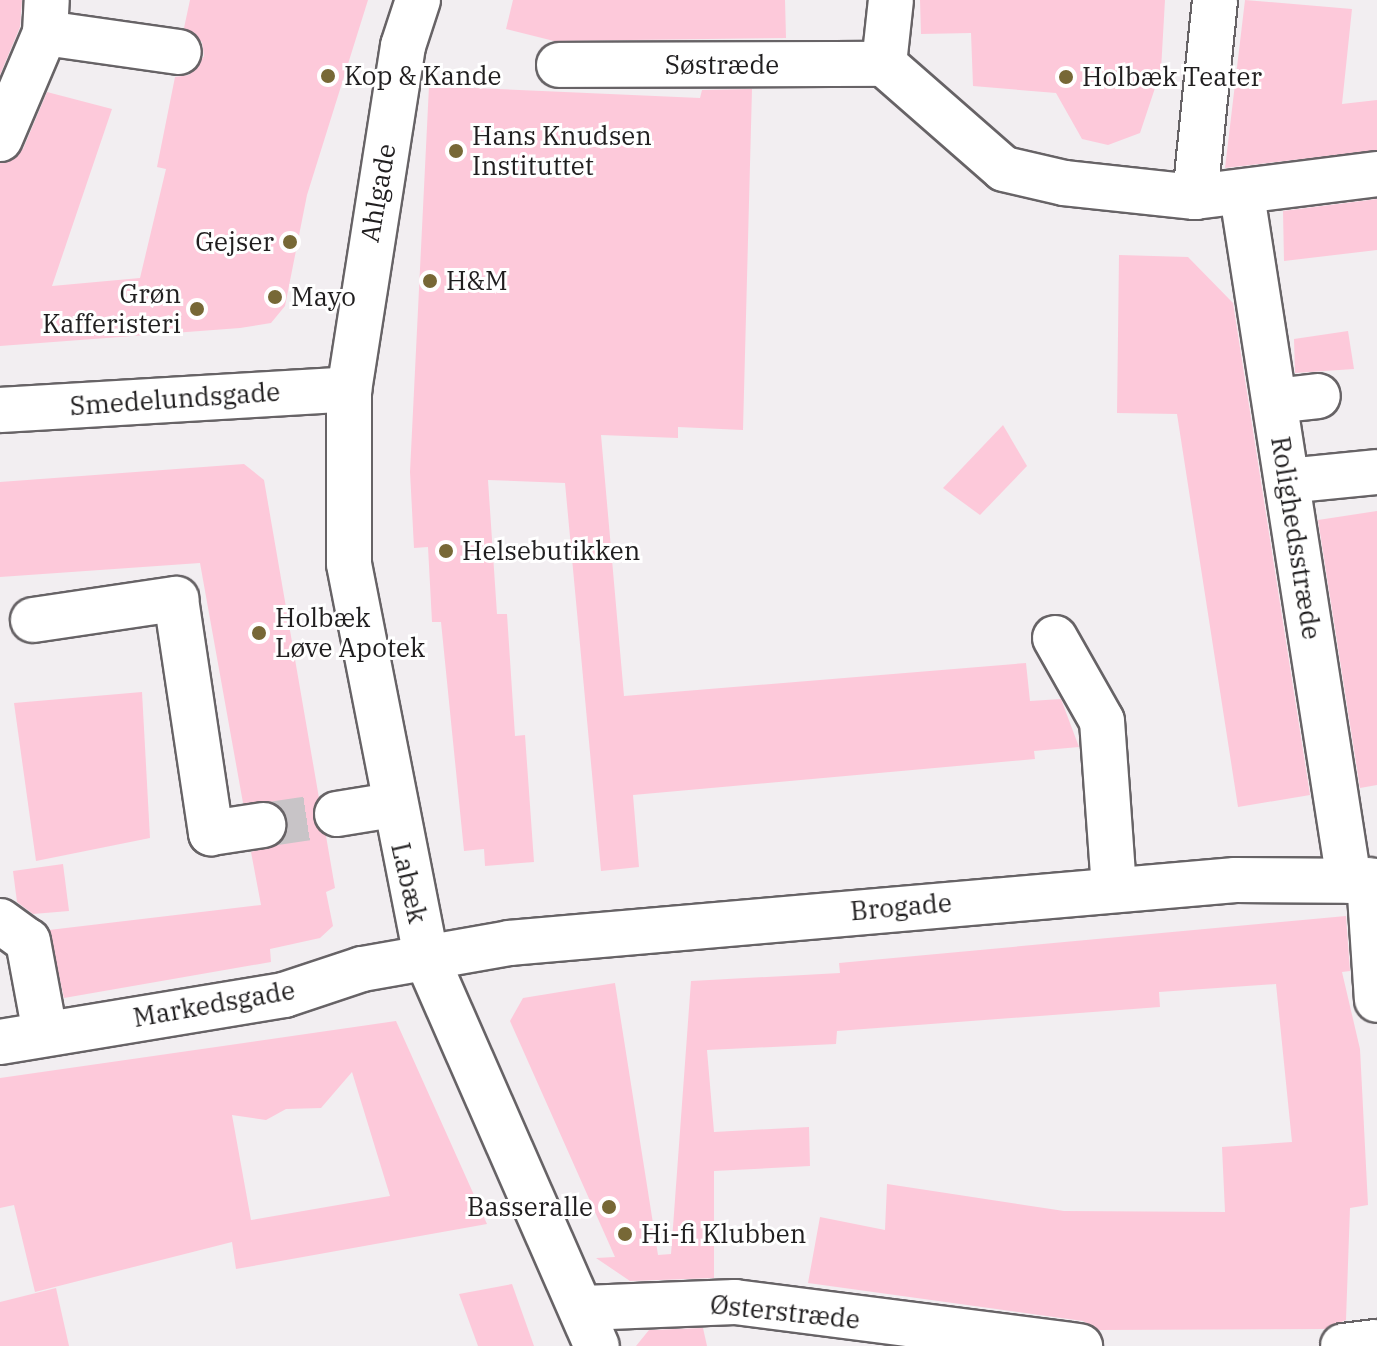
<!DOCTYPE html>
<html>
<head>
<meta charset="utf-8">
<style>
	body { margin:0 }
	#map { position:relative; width:1377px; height:1346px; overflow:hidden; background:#f2eef1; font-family:"IBM Plex Serif",serif }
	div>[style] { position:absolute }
	.building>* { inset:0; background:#fdc9da }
	.minor-tunnel>* { height:44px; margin-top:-22px; transform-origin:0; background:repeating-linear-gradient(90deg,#c8c4c7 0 44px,transparent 0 66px) }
	.roads { filter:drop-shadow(2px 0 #676366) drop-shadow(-2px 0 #676366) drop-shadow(0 2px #676366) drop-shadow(0 -2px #676366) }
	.minor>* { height:44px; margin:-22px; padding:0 22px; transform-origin:22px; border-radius:22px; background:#fff }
	.dots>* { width:22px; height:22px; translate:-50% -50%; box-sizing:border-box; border:4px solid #fff; border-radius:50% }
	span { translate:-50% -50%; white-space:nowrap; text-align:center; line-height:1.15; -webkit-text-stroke:6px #fff; paint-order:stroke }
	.street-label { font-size:26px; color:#201e1f }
	.poi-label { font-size:26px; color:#201e1f }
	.left { translate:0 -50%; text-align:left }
	.right { translate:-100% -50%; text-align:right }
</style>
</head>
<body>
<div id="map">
	<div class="building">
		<div style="clip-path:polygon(0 0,22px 0,20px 27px,0 75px)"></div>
		<div style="clip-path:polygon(190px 0,368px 0,307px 195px,285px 306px,271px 323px,240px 328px,0 346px,0 163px,23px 149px,47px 92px,112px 109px,52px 286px,140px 278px,166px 169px,157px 167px,175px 77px,189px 75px,204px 56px,202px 42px,184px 28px)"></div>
		<div style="clip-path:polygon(513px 0,785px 0,786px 38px,554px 41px,506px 29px)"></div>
		<div style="clip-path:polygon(920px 0,1165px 0,1161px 70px,1140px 133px,1108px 145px,1082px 139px,1056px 93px,973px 86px,971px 33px,921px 34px)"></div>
		<div style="clip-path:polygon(1245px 0,1352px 9px,1342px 104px,1377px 100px,1377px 150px,1225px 168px)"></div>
		<div style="clip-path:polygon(429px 86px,700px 98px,702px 90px,752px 89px,743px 430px,678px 427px,678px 438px,601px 435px,624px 696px,1026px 663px,1030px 701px,1061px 699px,1079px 747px,1034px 751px,1035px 759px,633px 795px,639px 867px,601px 871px,565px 483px,488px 480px,497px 614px,507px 614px,515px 736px,525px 735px,534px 862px,485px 866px,484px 849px,464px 851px,441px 622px,432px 622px,428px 547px,414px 548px,410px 472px)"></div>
		<div style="clip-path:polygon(1377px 199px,1377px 250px,1284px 261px,1283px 211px)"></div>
		<div style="clip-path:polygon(1119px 255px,1188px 257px,1233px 303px,1310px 795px,1238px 807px,1177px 414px,1117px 413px)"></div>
		<div style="clip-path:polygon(1348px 331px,1354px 369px,1295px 373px,1294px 339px)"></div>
		<div style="clip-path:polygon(1003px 425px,1027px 466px,980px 515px,943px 488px)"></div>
		<div style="clip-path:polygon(244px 464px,264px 480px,319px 798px,313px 819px,326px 836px,335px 888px,326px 892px,333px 926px,320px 938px,270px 949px,271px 962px,64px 998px,49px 930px,261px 905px,251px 852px,279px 844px,288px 822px,273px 802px,243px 803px,200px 563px,0 577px,0 482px)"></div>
		<div style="clip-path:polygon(1377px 511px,1377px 785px,1360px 788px,1318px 520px)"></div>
		<div style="clip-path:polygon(142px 692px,150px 838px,36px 861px,14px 703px)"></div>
		<div style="clip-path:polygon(63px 864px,69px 911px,33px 914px,17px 902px,13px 871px)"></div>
		<div style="clip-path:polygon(1346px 916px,1350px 971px,1342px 972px,1360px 1049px,1368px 1205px,1350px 1208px,1346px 1320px,1325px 1329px,1098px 1330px,1083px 1321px,808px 1283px,820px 1217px,885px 1230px,887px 1184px,1064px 1211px,1225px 1212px,1222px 1147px,1292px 1142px,1276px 984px,1159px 992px,1160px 1007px,837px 1031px,836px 1044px,707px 1050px,714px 1132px,809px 1127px,810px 1166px,714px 1171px,714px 1278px,630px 1281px,596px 1258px,615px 1257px,510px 1021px,523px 998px,615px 983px,658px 1255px,671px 1254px,691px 981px,840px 973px,839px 963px)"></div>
		<div style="clip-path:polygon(evenodd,396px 1021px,487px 1224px,236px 1269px,232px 1242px,35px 1292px,14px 1205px,0 1208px,0 1078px,396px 1021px,352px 1072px,390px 1196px,251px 1220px,232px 1115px,266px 1120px,286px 1109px,321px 1108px,352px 1072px)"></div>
		<div style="clip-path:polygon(512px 1284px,534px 1346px,478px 1346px,459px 1294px)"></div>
		<div style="clip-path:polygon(56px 1288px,69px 1346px,0 1346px,0 1302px)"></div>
		<div style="clip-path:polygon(703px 1328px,707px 1346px,636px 1346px,649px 1330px)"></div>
	</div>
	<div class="minor-tunnel">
		<div style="left:263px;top:825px;width:75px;rotate:-8.5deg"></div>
	</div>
	<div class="roads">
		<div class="minor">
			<div style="left:418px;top:0;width:48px;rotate:108.1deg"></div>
			<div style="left:403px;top:46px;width:347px;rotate:98.9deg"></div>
			<div style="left:349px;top:389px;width:175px;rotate:90deg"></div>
			<div style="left:349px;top:564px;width:400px;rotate:78.9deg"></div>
			<div style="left:426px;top:957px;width:425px;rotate:66.3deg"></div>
			<div style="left:45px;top:33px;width:135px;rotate:8.1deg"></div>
			<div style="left:884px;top:64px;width:159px;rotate:41.2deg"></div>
			<div style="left:1004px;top:169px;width:62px;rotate:13.1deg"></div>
			<div style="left:1064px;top:183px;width:132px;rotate:6.1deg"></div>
			<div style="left:1195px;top:197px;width:183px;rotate:-7.2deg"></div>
			<div style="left:884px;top:64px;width:64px;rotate:-83.8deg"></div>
			<div style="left:559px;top:65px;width:325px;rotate:-0.2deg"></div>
			<div style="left:0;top:139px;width:115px;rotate:-67deg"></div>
			<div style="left:45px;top:33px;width:33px;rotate:-87deg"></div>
			<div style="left:1242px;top:195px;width:694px;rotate:81.13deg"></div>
			<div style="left:1195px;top:197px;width:198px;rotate:-84.2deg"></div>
			<div style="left:1275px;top:401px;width:43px;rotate:-6.6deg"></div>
			<div style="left:0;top:410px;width:350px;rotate:-3.4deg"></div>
			<div style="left:1287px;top:481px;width:90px;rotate:-5.7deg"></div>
			<div style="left:33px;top:620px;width:145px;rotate:-8.4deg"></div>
			<div style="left:176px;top:599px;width:237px;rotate:81.5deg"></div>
			<div style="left:211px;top:833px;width:53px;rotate:-8.7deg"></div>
			<div style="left:1055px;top:638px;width:95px;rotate:60.5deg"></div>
			<div style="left:1102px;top:721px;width:169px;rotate:85.9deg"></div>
			<div style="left:337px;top:814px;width:56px;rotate:-9.3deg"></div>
			<div style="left:1369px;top:880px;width:120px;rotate:86.2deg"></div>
			<div style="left:0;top:921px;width:34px;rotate:36deg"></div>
			<div style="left:28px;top:941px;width:94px;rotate:79.5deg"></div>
			<div style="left:0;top:1042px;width:288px;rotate:-9.4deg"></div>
			<div style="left:284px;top:995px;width:82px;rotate:-18.4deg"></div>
			<div style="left:362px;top:969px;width:149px;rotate:-10deg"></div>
			<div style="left:509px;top:943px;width:729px;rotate:-4.96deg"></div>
			<div style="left:1235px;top:880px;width:142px;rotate:0.4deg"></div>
			<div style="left:584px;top:1308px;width:151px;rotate:-2.3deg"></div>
			<div style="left:735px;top:1302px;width:348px;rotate:7.3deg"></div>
			<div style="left:1343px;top:1346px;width:34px;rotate:-7deg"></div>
		</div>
	</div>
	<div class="dots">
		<div style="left:328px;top:76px;background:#776836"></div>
		<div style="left:1066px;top:77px;background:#776836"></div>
		<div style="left:456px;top:151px;background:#776836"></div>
		<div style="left:290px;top:242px;background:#776836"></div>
		<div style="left:430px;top:281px;background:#776836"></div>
		<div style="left:275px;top:297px;background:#776836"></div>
		<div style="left:197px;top:309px;background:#776836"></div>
		<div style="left:446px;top:551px;background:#776836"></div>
		<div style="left:259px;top:633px;background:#776836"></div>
		<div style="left:609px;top:1207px;background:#776836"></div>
		<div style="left:625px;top:1234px;background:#776836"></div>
	</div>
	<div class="street-label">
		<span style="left:722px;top:65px">Søstræde</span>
		<span style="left:378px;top:193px;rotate:-80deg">Ahlgade</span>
		<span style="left:175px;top:399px;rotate:-4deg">Smedelundsgade</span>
		<span style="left:1296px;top:538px;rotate:81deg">Rolighedsstræde</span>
		<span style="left:409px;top:883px;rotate:77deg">Labæk</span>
		<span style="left:901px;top:907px;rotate:-5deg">Brogade</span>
		<span style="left:214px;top:1004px;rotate:-10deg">Markedsgade</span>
		<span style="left:785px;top:1312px;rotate:6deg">Østerstræde</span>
	</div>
	<div class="poi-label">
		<span class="left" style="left:344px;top:76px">Kop &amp; Kande</span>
		<span class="left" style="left:1082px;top:77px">Holbæk Teater</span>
		<span class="left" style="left:472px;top:151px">Hans Knudsen<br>Instituttet</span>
		<span class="right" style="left:274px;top:242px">Gejser</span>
		<span class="left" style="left:446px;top:281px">H&amp;M</span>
		<span class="right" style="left:181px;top:309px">Grøn<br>Kafferisteri</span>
		<span class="left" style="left:291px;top:297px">Mayo</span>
		<span class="left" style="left:462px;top:551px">Helsebutikken</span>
		<span class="left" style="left:275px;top:633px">Holbæk<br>Løve Apotek</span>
		<span class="right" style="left:593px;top:1207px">Basseralle</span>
		<span class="left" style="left:641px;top:1234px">Hi-fi Klubben</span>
	</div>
</div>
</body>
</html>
